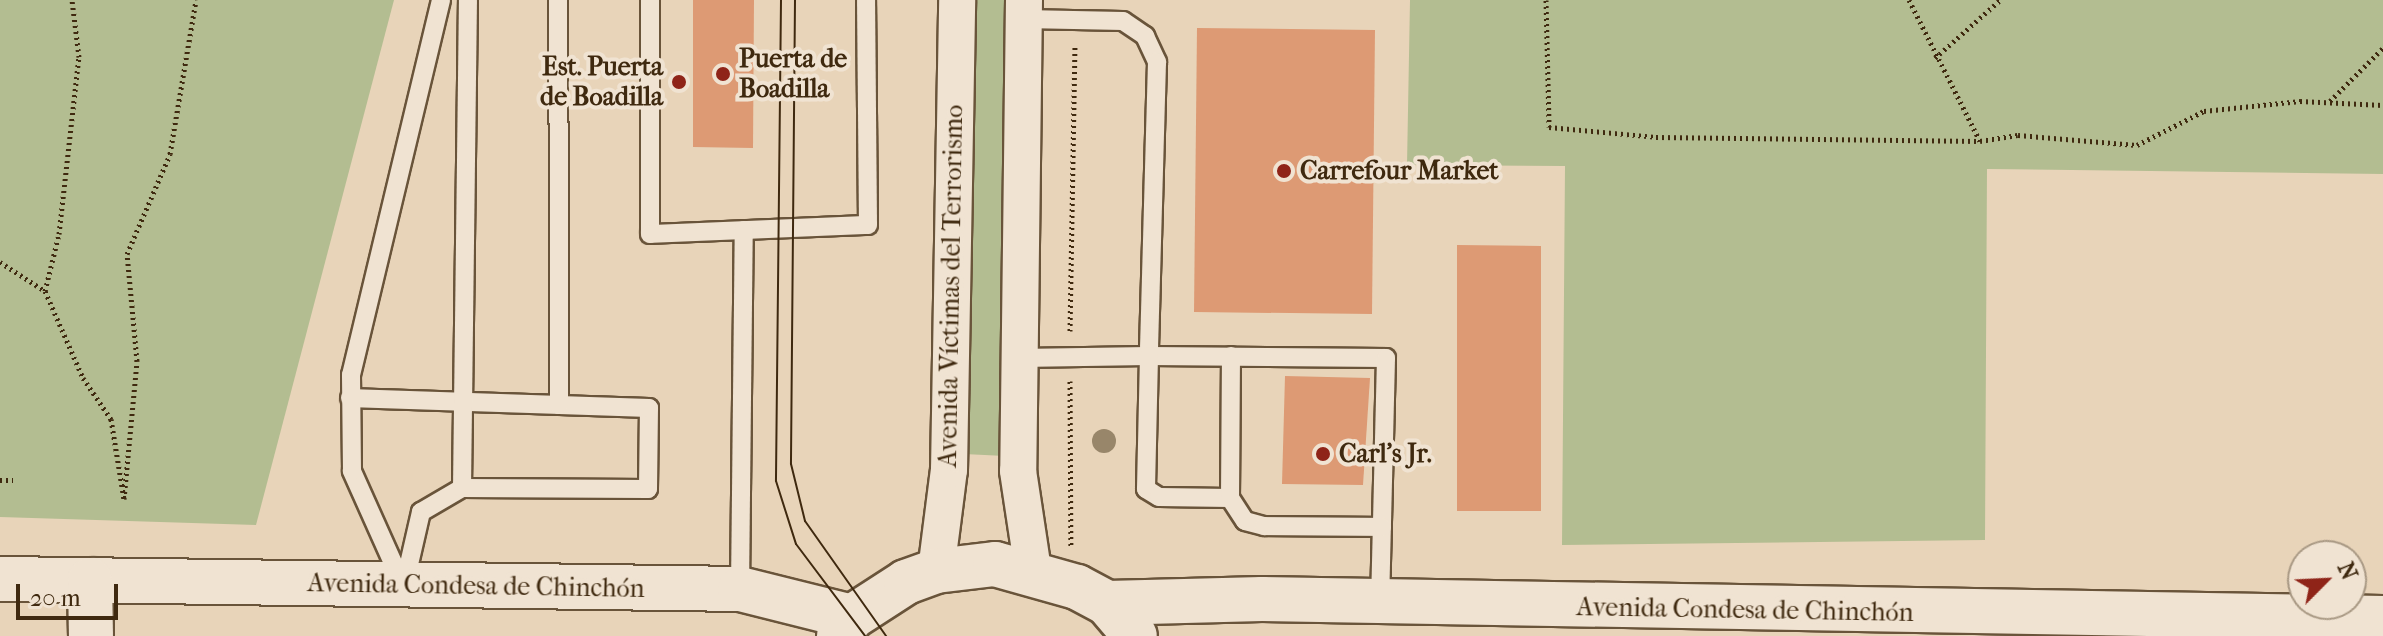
<!DOCTYPE html>
<html>
<head>
<meta charset="utf-8">
<style>
	body { margin:0 }
	#map { position:relative; width:2383px; height:636px; overflow:hidden; background:#e8d4b9; font-family:"IM FELL French Canon",serif }
	div>[style] { position:absolute }
	.green>* { inset:0; background:#b3bd91 }
	.building>* { inset:0; background:#dd9a74 }
	.path>* { height:5px; margin-top:-2.5px; transform-origin:0; background:repeating-linear-gradient(90deg,#3f290f 0 2px,transparent 0 6px) }
	.roads { filter:drop-shadow(2px 0 #69543a) drop-shadow(-2px 0 #69543a) drop-shadow(0 2px #69543a) drop-shadow(0 -2px #69543a) }
	.service>* { height:18px; margin:-9px; padding:0 9px; transform-origin:9px; border-radius:9px; background:#f0e3d2 }
	.minor>* { height:36px; margin:-18px; padding:0 18px; transform-origin:18px; border-radius:18px; background:#f0e3d2 }
	.tertiary>* { height:44px; margin:-22px; padding:0 22px; transform-origin:22px; border-radius:22px; background:#f0e3d2 }
	.tram>* { height:2px; margin:-1px; padding:0 1px; transform-origin:1px; border-radius:1px; background:#3f290f }
	.trees>* { width:24px; height:24px; margin:-12px; border-radius:50%; background:#98866a }
	.dots>* { width:22px; height:22px; translate:-50% -50%; box-sizing:border-box; border:4px solid #f0e3d2; border-radius:50% }
	span { translate:-50% -50%; white-space:nowrap; text-align:center; line-height:1.15; -webkit-text-stroke:8px #f0e3d2; paint-order:stroke }
	.poi-label { font-size:26px; color:#3f290f; font-weight:700 }
	.left { translate:0 -50%; text-align:left }
	.right { translate:-100% -50%; text-align:right }
	.street-label { font-size:26px; color:#3f290f }
	.north { position:absolute; left:2287px; top:540px; width:80px; height:80px; box-sizing:border-box; background:#f0e3d2; border:2px solid #a99984; border-radius:50%; rotate:66deg; font-size:22px; font-weight:700; line-height:32px; text-align:center; color:#3f290f }
	.north::after { content:''; display:block; margin:auto; width:28px; height:36px; background:#8f2418; clip-path:polygon(50% 0,100% 100%,50% 72%,0 100%) }
	.scale { position:absolute; left:16px; top:584px; width:102px; height:36px; box-sizing:border-box; border:4px solid #3f290f; border-top:0; padding-left:10px; font-size:24px; line-height:28px; white-space:nowrap; color:#3f290f; -webkit-text-stroke:6px #f0e3d2; paint-order:stroke }
</style>
</head>
<body>
<div id="map">
	<div class="green">
		<div style="clip-path:polygon(0 0,394px 0,256px 525px,0 517px)"></div>
		<div style="clip-path:polygon(972px 0,1010px 0,1005px 456px,964px 454px)"></div>
		<div style="clip-path:polygon(1410px 0,2383px 0,2383px 174px,1987px 169px,1985px 540px,1562px 545px,1565px 166px,1407px 165px)"></div>
	</div>
	<div class="building">
		<div style="clip-path:polygon(693px 0,754px 0,753px 148px,693px 147px)"></div>
		<div style="clip-path:polygon(1197px 28px,1375px 30px,1372px 314px,1194px 312px)"></div>
		<div style="clip-path:polygon(1457px 245px,1541px 246px,1541px 511px,1457px 511px)"></div>
		<div style="clip-path:polygon(1285px 376px,1370px 378px,1363px 485px,1282px 484px)"></div>
	</div>
	<div class="path">
		<div style="left:1546px;top:0;width:127px;rotate:88.6deg"></div>
		<div style="left:1549px;top:127px;width:107px;rotate:5.3deg"></div>
		<div style="left:1656px;top:137px;width:324px;rotate:0.7deg"></div>
		<div style="left:1909px;top:0;width:158px;rotate:63.3deg"></div>
		<div style="left:1980px;top:141px;width:38px;rotate:-9deg"></div>
		<div style="left:2018px;top:135px;width:119px;rotate:4.8deg"></div>
		<div style="left:2137px;top:145px;width:75px;rotate:-26.9deg"></div>
		<div style="left:2204px;top:111px;width:97px;rotate:-5.9deg"></div>
		<div style="left:2300px;top:101px;width:83px;rotate:2.8deg"></div>
		<div style="left:1935px;top:58px;width:87px;rotate:-41.7deg"></div>
		<div style="left:2330px;top:101px;width:75px;rotate:-45deg"></div>
		<div style="left:0;top:262px;width:54px;rotate:32.8deg"></div>
		<div style="left:45px;top:291px;width:95px;rotate:66.4deg"></div>
		<div style="left:83px;top:378px;width:50px;rotate:55.7deg"></div>
		<div style="left:111px;top:419px;width:81px;rotate:80.8deg"></div>
		<div style="left:124px;top:499px;width:139px;rotate:-84.6deg"></div>
		<div style="left:137px;top:361px;width:107px;rotate:-95.3deg"></div>
		<div style="left:127px;top:254px;width:109px;rotate:-66.7deg"></div>
		<div style="left:170px;top:154px;width:156px;rotate:-80.4deg"></div>
		<div style="left:45px;top:291px;width:59px;rotate:-76.2deg"></div>
		<div style="left:59px;top:234px;width:178px;rotate:-83.6deg"></div>
		<div style="left:79px;top:57px;width:57px;rotate:-97deg"></div>
		<div style="left:1070px;top:331px;width:286px;rotate:-89deg"></div>
		<div style="left:1070px;top:381px;width:165px;rotate:89.7deg"></div>
		<div style="left:0;top:480px;width:13px"></div>
	</div>
	<div class="roads">
		<div class="service">
			<div style="left:650px;top:0;width:234px;rotate:90deg"></div>
			<div style="left:650px;top:234px;width:218px;rotate:-2.4deg"></div>
			<div style="left:868px;top:225px;width:225px;rotate:-90.5deg"></div>
			<div style="left:1024px;top:19px;width:99px;rotate:1.2deg"></div>
			<div style="left:1123px;top:21px;width:27px;rotate:34deg"></div>
			<div style="left:1145px;top:36px;width:29px;rotate:65deg"></div>
			<div style="left:1157px;top:62px;width:294px;rotate:91.6deg"></div>
			<div style="left:1149px;top:356px;width:237px;rotate:0.5deg"></div>
			<div style="left:1386px;top:358px;width:243px;rotate:91.4deg"></div>
			<div style="left:1019px;top:358px;width:130px;rotate:-0.9deg"></div>
			<div style="left:1149px;top:356px;width:133px;rotate:91.3deg"></div>
			<div style="left:1146px;top:489px;width:15px;rotate:32deg"></div>
			<div style="left:1159px;top:497px;width:71px;rotate:0.8deg"></div>
			<div style="left:1230px;top:498px;width:142px;rotate:-89.6deg"></div>
			<div style="left:350px;top:398px;width:209px;rotate:1.9deg"></div>
			<div style="left:462px;top:488px;width:488px;rotate:-89.3deg"></div>
			<div style="left:1230px;top:498px;width:27px;rotate:57deg"></div>
			<div style="left:1245px;top:521px;width:20px;rotate:15deg"></div>
			<div style="left:1264px;top:526px;width:118px;rotate:0.5deg"></div>
			<div style="left:402px;top:583px;width:123px;rotate:-114.1deg"></div>
			<div style="left:352px;top:471px;width:96px;rotate:-90.6deg"></div>
			<div style="left:351px;top:375px;width:386px;rotate:-76.5deg"></div>
			<div style="left:404px;top:586px;width:76px;rotate:-77.1deg"></div>
			<div style="left:421px;top:512px;width:48px;rotate:-30.3deg"></div>
			<div style="left:462px;top:488px;width:186px;rotate:0.3deg"></div>
			<div style="left:648px;top:489px;width:81px;rotate:-89.3deg"></div>
			<div style="left:649px;top:408px;width:90px;rotate:-178.1deg"></div>
			<div style="left:559px;top:405px;width:405px;rotate:-90.1deg"></div>
			<div style="left:740px;top:589px;width:359px;rotate:-89.4deg"></div>
		</div>
		<div class="minor">
			<div style="left:1024px;top:0;width:471px;rotate:90.7deg"></div>
			<div style="left:1018px;top:471px;width:100px;rotate:81.4deg"></div>
			<div style="left:936px;top:571px;width:102px;rotate:-82.7deg"></div>
			<div style="left:949px;top:470px;width:470px;rotate:-89deg"></div>
		</div>
		<div class="tertiary">
			<div style="left:0;top:579px;width:740px;rotate:0.77deg"></div>
			<div style="left:740px;top:589px;width:115px;rotate:14deg"></div>
			<div style="left:90px;top:580px;width:56px;rotate:89deg"></div>
			<div style="left:1107px;top:603px;width:155px;rotate:-1.5deg"></div>
			<div style="left:1262px;top:599px;width:1121px;rotate:0.97deg"></div>
			<div style="left:839px;top:636px;width:23px;rotate:-56deg"></div>
			<div style="left:852px;top:617px;width:64px;rotate:-32.9deg"></div>
			<div style="left:906px;top:582px;width:32px;rotate:-20deg"></div>
			<div style="left:936px;top:571px;width:59px;rotate:-6.8deg"></div>
			<div style="left:995px;top:564px;width:85px;rotate:15.7deg"></div>
			<div style="left:1077px;top:587px;width:34px;rotate:28deg"></div>
			<div style="left:1107px;top:603px;width:43px;rotate:49.7deg"></div>
		</div>
	</div>
	<div class="tram">
		<div style="left:781px;top:0;width:481px;rotate:90.6deg"></div>
		<div style="left:776px;top:481px;width:66px;rotate:72.4deg"></div>
		<div style="left:796px;top:544px;width:115px;rotate:53.1deg"></div>
		<div style="left:795px;top:0;width:464px;rotate:90.5deg"></div>
		<div style="left:791px;top:464px;width:59px;rotate:76.2deg"></div>
		<div style="left:805px;top:521px;width:141px;rotate:54.8deg"></div>
	</div>
	<div class="trees">
		<div style="left:1104px;top:441px"></div>
	</div>
	<div class="dots">
		<div style="left:723px;top:74px;background:#8f2418"></div>
		<div style="left:679px;top:82px;background:#8f2418"></div>
		<div style="left:1284px;top:171px;background:#8f2418"></div>
		<div style="left:1323px;top:454px;background:#8f2418"></div>
	</div>
	<div class="poi-label">
		<span class="left" style="left:739px;top:74px">Puerta de<br>Boadilla</span>
		<span class="right" style="left:663px;top:82px">Est. Puerta<br>de Boadilla</span>
		<span class="left" style="left:1300px;top:171px">Carrefour Market</span>
		<span class="left" style="left:1339px;top:454px">Carl's Jr.</span>
	</div>
	<div class="street-label">
		<span style="left:951px;top:286px;rotate:-89deg">Avenida Víctimas del Terrorismo</span>
		<span style="left:476px;top:586px;rotate:1deg">Avenida Condesa de Chinchón</span>
		<span style="left:1745px;top:610px;rotate:1deg">Avenida Condesa de Chinchón</span>
	</div>
	<div class="north">N</div>
	<div class="scale">20 m</div>
</div>
</body>
</html>
